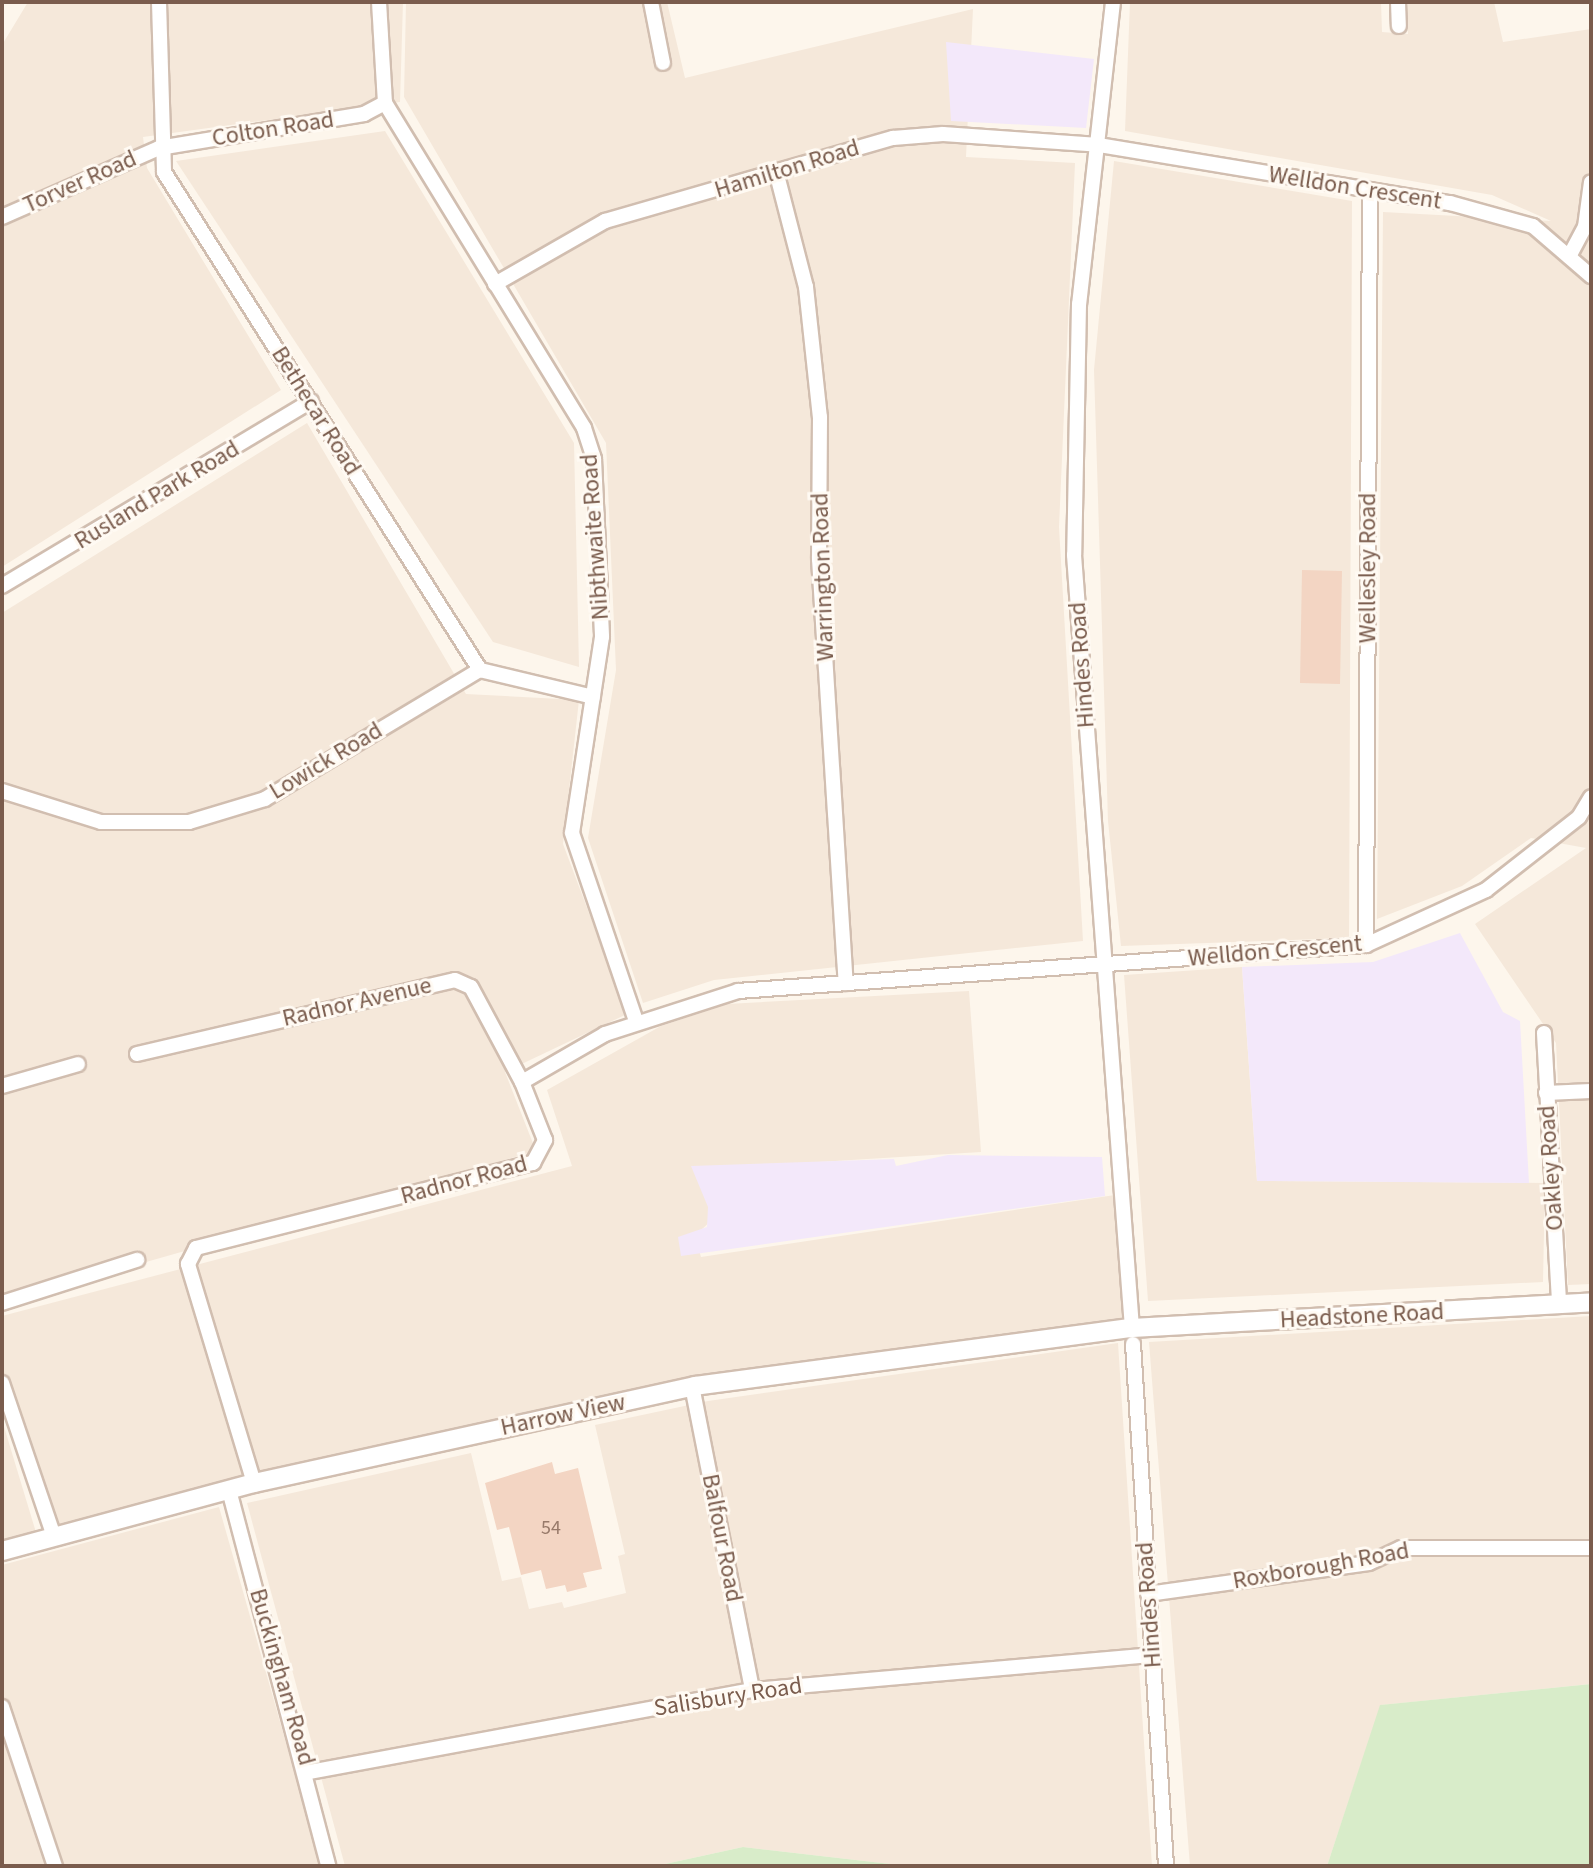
<!DOCTYPE html>
<html>
<head>
<meta charset="utf-8">
<style>
	body { margin:0 }
	#map { position:relative; width:1593px; height:1868px; overflow:hidden; background:#fdf6ec; font-family:"Source Sans 3",sans-serif }
	div>[style] { position:absolute }
	.residential>* { inset:0; background:#f5e8da }
	.education>* { inset:0; background:#f3e8fa }
	.green>* { inset:0; background:#d8ecc9 }
	.building>* { inset:0; background:#f3d5c3 }
	.roads { filter:drop-shadow(2px 0 #d1beb0) drop-shadow(-2px 0 #d1beb0) drop-shadow(0 2px #d1beb0) drop-shadow(0 -2px #d1beb0) }
	.minor>* { height:14px; margin:-7px; padding:0 7px; transform-origin:7px; border-radius:7px; background:#fff }
	.tertiary>* { height:18px; margin:-9px; padding:0 9px; transform-origin:9px; border-radius:9px; background:#fff }
	span { translate:-50% -50%; white-space:nowrap; text-align:center; line-height:1.15; -webkit-text-stroke:6px #fffaf3; paint-order:stroke }
	.number-label { font-size:20px; color:#987a6a }
	.number-label span { -webkit-text-stroke-width:0 }
	.street-label { font-size:24px; color:#7a5c4d }
	.frame { position:absolute; inset:0; border:4px solid #7a5c4d; pointer-events:none }
</style>
</head>
<body>
<div id="map">
	<div class="residential">
		<div style="clip-path:polygon(28px 2px,403px 2px,400px 102px,143px 137px,147px 168px,281px 390px,2px 567px,2px 45px)"></div>
		<div style="clip-path:polygon(406px 2px,667px 2px,685px 78px,973px 9px,966px 157px,1075px 163px,1059px 527px,1083px 941px,714px 980px,643px 1003px,588px 838px,616px 670px,606px 443px,404px 97px)"></div>
		<div style="clip-path:polygon(1130px 2px,1381px 2px,1382px 32px,1408px 34px,1407px 2px,1494px 2px,1503px 42px,1591px 29px,1591px 1284px,1568px 1285px,1556px 1043px,1475px 924px,1586px 848px,1531px 838px,1462px 886px,1377px 919px,1383px 212px,1551px 221px,1492px 195px,1125px 131px)"></div>
		<div style="clip-path:polygon(385px 131px,574px 443px,579px 667px,493px 642px,176px 161px)"></div>
		<div style="clip-path:polygon(1114px 161px,1352px 201px,1349px 938px,1121px 946px,1108px 821px,1094px 370px)"></div>
		<div style="clip-path:polygon(307px 423px,466px 694px,579px 700px,563px 844px,627px 1014px,505px 1072px,536px 1151px,2px 1303px,2px 613px)"></div>
		<div style="clip-path:polygon(1242px 967px,1257px 1181px,1545px 1183px,1543px 1282px,1148px 1301px,1124px 975px)"></div>
		<div style="clip-path:polygon(969px 991px,981px 1152px,720px 1168px,722px 1210px,695px 1236px,701px 1257px,1115px 1195px,1127px 1317px,687px 1379px,54px 1532px,2px 1369px,2px 1316px,572px 1166px,547px 1090px,661px 1026px,727px 1004px)"></div>
		<div style="clip-path:polygon(1591px 1316px,1591px 1684px,1381px 1705px,1327px 1866px,1190px 1866px,1149px 1342px)"></div>
		<div style="clip-path:polygon(1118px 1343px,1152px 1866px,908px 1866px,743px 1847px,656px 1866px,345px 1866px,247px 1503px,471px 1453px,502px 1581px,521px 1577px,529px 1609px,562px 1602px,564px 1608px,626px 1593px,618px 1556px,625px 1554px,595px 1425px,708px 1401px)"></div>
		<div style="clip-path:polygon(2px 1420px,38px 1539px,2px 1548px)"></div>
		<div style="clip-path:polygon(219px 1507px,321px 1866px,2px 1866px,2px 1565px)"></div>
	</div>
	<div class="education">
		<div style="clip-path:polygon(946px 42px,1094px 59px,1086px 128px,951px 121px)"></div>
		<div style="clip-path:polygon(1460px 933px,1503px 1012px,1520px 1021px,1529px 1183px,1257px 1181px,1242px 967px,1373px 962px)"></div>
		<div style="clip-path:polygon(948px 1155px,1102px 1157px,1105px 1196px,681px 1256px,678px 1237px,707px 1227px,708px 1207px,691px 1166px,894px 1159px,896px 1166px)"></div>
	</div>
	<div class="green">
		<div style="clip-path:polygon(1591px 1684px,1591px 1866px,1327px 1866px,1380px 1705px)"></div>
		<div style="clip-path:polygon(743px 1847px,908px 1866px,656px 1866px)"></div>
	</div>
	<div class="building">
		<div style="clip-path:polygon(1302px 570px,1342px 571px,1340px 684px,1300px 683px)"></div>
		<div style="clip-path:polygon(552px 1462px,555px 1474px,578px 1468px,602px 1569px,583px 1573px,587px 1587px,567px 1592px,565px 1585px,546px 1589px,541px 1570px,521px 1575px,509px 1527px,497px 1530px,485px 1483px)"></div>
	</div>
	<div class="roads">
		<div class="minor">
			<div style="left:159px;top:2px;width:170px;rotate:88.3deg"></div>
			<div style="left:164px;top:172px;width:590px;rotate:57.6deg"></div>
			<div style="left:379px;top:2px;width:101px;rotate:86.6deg"></div>
			<div style="left:385px;top:103px;width:381px;rotate:58.5deg"></div>
			<div style="left:584px;top:428px;width:33px;rotate:72deg"></div>
			<div style="left:594px;top:459px;width:178px;rotate:87.4deg"></div>
			<div style="left:602px;top:637px;width:198px;rotate:98.7deg"></div>
			<div style="left:572px;top:833px;width:199px;rotate:71.2deg"></div>
			<div style="left:651px;top:2px;width:62px;rotate:78.9deg"></div>
			<div style="left:1113px;top:2px;width:304px;rotate:96.4deg"></div>
			<div style="left:1079px;top:304px;width:251px;rotate:91.1deg"></div>
			<div style="left:1074px;top:555px;width:775px;rotate:85.71deg"></div>
			<div style="left:1398px;top:2px;width:24px;rotate:88deg"></div>
			<div style="left:777px;top:175px;width:116px;rotate:75.5deg"></div>
			<div style="left:806px;top:287px;width:131px;rotate:83.9deg"></div>
			<div style="left:820px;top:417px;width:142px;rotate:90.4deg"></div>
			<div style="left:819px;top:559px;width:425px;rotate:86.4deg"></div>
			<div style="left:2px;top:217px;width:171px;rotate:-23.7deg"></div>
			<div style="left:159px;top:148px;width:208px;rotate:-9.4deg"></div>
			<div style="left:364px;top:114px;width:24px;rotate:-28deg"></div>
			<div style="left:1571px;top:253px;width:30px;rotate:-62deg"></div>
			<div style="left:1585px;top:227px;width:45px;rotate:-82.4deg"></div>
			<div style="left:495px;top:284px;width:127px;rotate:-29.8deg"></div>
			<div style="left:605px;top:221px;width:300px;rotate:-16.1deg"></div>
			<div style="left:893px;top:138px;width:50px;rotate:-4.6deg"></div>
			<div style="left:943px;top:134px;width:156px;rotate:4deg"></div>
			<div style="left:1099px;top:145px;width:356px;rotate:9.4deg"></div>
			<div style="left:1450px;top:203px;width:86px;rotate:15.5deg"></div>
			<div style="left:1533px;top:226px;width:77px;rotate:40.8deg"></div>
			<div style="left:2px;top:586px;width:360px;rotate:-30.9deg"></div>
			<div style="left:2px;top:791px;width:104px;rotate:17.4deg"></div>
			<div style="left:101px;top:822px;width:88px"></div>
			<div style="left:189px;top:822px;width:79px;rotate:-16.8deg"></div>
			<div style="left:265px;top:799px;width:251px;rotate:-31deg"></div>
			<div style="left:480px;top:670px;width:116px;rotate:13.4deg"></div>
			<div style="left:1366px;top:945px;width:755px;rotate:-89.7deg"></div>
			<div style="left:1544px;top:1033px;width:271px;rotate:86.8deg"></div>
			<div style="left:137px;top:1054px;width:326px;rotate:-13.1deg"></div>
			<div style="left:455px;top:980px;width:17px;rotate:24deg"></div>
			<div style="left:471px;top:987px;width:108px;rotate:61.8deg"></div>
			<div style="left:2px;top:1086px;width:79px;rotate:-16.1deg"></div>
			<div style="left:1546px;top:1093px;width:45px;rotate:-2.5deg"></div>
			<div style="left:2px;top:1303px;width:142px;rotate:-17.7deg"></div>
			<div style="left:1133px;top:1344px;width:523px;rotate:86.38deg"></div>
			<div style="left:2px;top:1383px;width:163px;rotate:71.3deg"></div>
			<div style="left:692px;top:1386px;width:310px;rotate:78.8deg"></div>
			<div style="left:254px;top:1483px;width:229px;rotate:-106.8deg"></div>
			<div style="left:188px;top:1264px;width:18px;rotate:-63deg"></div>
			<div style="left:196px;top:1248px;width:348px;rotate:-14.2deg"></div>
			<div style="left:533px;top:1163px;width:26px;rotate:-62deg"></div>
			<div style="left:545px;top:1140px;width:62px;rotate:-111.6deg"></div>
			<div style="left:522px;top:1082px;width:96px;rotate:-30deg"></div>
			<div style="left:605px;top:1034px;width:140px;rotate:-17.9deg"></div>
			<div style="left:738px;top:991px;width:630px;rotate:-4.19deg"></div>
			<div style="left:1366px;top:945px;width:132px;rotate:-24.6deg"></div>
			<div style="left:1486px;top:890px;width:118px;rotate:-38.1deg"></div>
			<div style="left:1579px;top:817px;width:23px;rotate:-59deg"></div>
			<div style="left:229px;top:1490px;width:389px;rotate:75.2deg"></div>
			<div style="left:1148px;top:1594px;width:223px;rotate:-8deg"></div>
			<div style="left:1369px;top:1563px;width:35px;rotate:-25deg"></div>
			<div style="left:1401px;top:1548px;width:190px"></div>
			<div style="left:2px;top:1707px;width:168px;rotate:71.6deg"></div>
			<div style="left:309px;top:1772px;width:451px;rotate:-10.5deg"></div>
			<div style="left:752px;top:1690px;width:402px;rotate:-5deg"></div>
		</div>
		<div class="tertiary">
			<div style="left:2px;top:1551px;width:261px;rotate:-15.1deg"></div>
			<div style="left:254px;top:1483px;width:452px;rotate:-12.4deg"></div>
			<div style="left:695px;top:1386px;width:441px;rotate:-7.6deg"></div>
			<div style="left:1132px;top:1328px;width:460px;rotate:-3.2deg"></div>
		</div>
	</div>
	<div class="number-label">
		<span style="left:551px;top:1528px">54</span>
	</div>
	<div class="street-label">
		<span style="left:273px;top:129px;rotate:-9deg">Colton Road</span>
		<span style="left:787px;top:169px;rotate:-17deg">Hamilton Road</span>
		<span style="left:80px;top:182px;rotate:-24deg">Torver Road</span>
		<span style="left:1355px;top:188px;rotate:9deg">Welldon Crescent</span>
		<span style="left:316px;top:411px;rotate:58deg">Bethecar Road</span>
		<span style="left:157px;top:495px;rotate:-31deg">Rusland Park Road</span>
		<span style="left:595px;top:537px;rotate:-94deg">Nibthwaite Road</span>
		<span style="left:1368px;top:568px;rotate:-90deg">Wellesley Road</span>
		<span style="left:823px;top:577px;rotate:-92deg">Warrington Road</span>
		<span style="left:1082px;top:665px;rotate:-94deg">Hindes Road</span>
		<span style="left:326px;top:761px;rotate:-31deg">Lowick Road</span>
		<span style="left:1275px;top:951px;rotate:-5deg">Welldon Crescent</span>
		<span style="left:357px;top:1002px;rotate:-13deg">Radnor Avenue</span>
		<span style="left:1551px;top:1168px;rotate:-94deg">Oakley Road</span>
		<span style="left:464px;top:1180px;rotate:-15deg">Radnor Road</span>
		<span style="left:1362px;top:1316px;rotate:-3deg">Headstone Road</span>
		<span style="left:563px;top:1415px;rotate:-12deg">Harrow View</span>
		<span style="left:722px;top:1538px;rotate:79deg">Balfour Road</span>
		<span style="left:1321px;top:1566px;rotate:-10deg">Roxborough Road</span>
		<span style="left:1149px;top:1605px;rotate:-94deg">Hindes Road</span>
		<span style="left:282px;top:1677px;rotate:74deg">Buckingham Road</span>
		<span style="left:728px;top:1697px;rotate:-9deg">Salisbury Road</span>
	</div>
	<div class="frame"></div>
</div>
</body>
</html>
